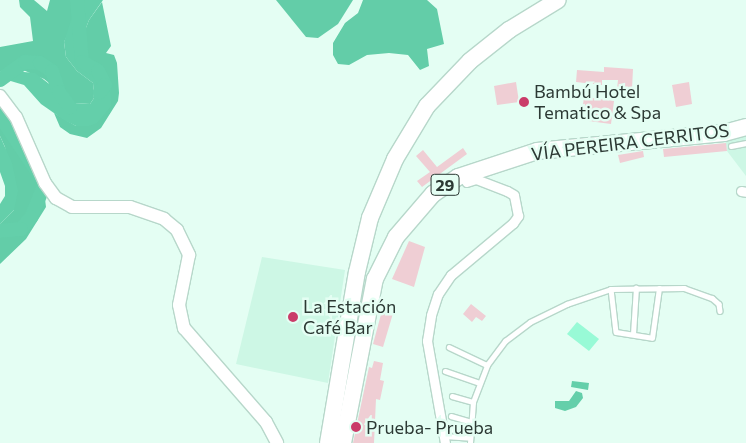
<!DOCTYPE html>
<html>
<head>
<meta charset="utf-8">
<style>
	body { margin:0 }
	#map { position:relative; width:746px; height:443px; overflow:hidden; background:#e4fef3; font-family:Commissioner,sans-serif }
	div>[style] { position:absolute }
	.built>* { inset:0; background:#cdf7e5 }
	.green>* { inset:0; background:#98fad6 }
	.forest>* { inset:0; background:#63cda8 }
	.water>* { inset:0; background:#64cfaa }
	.river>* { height:14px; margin:-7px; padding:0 7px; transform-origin:7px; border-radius:7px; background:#64cfaa }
	.building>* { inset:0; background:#efced4 }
	.roads { filter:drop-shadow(1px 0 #b7d7ca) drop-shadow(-1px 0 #b7d7ca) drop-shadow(0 1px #b7d7ca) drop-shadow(0 -1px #b7d7ca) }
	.lane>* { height:4.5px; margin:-2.25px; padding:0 2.25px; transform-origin:2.25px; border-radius:2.25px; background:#fff }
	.street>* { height:9px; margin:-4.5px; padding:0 4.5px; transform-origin:4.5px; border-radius:4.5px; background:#fff }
	.secondary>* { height:12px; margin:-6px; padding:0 6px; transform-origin:6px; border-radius:6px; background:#fff }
	.highway>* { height:16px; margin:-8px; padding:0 8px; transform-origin:8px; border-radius:8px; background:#fff }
	.dots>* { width:14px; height:14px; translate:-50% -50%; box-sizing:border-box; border:2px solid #e4fef3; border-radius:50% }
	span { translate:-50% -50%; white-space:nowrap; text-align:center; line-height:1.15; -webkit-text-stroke:5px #e4fef3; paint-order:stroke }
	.shield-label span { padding:1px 4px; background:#e4fef3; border:1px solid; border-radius:4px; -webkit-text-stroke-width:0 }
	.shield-label { font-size:16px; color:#2c3934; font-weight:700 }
	.poi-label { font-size:18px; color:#2c3934 }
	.left { translate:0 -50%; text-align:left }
	.street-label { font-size:18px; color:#2c3934 }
</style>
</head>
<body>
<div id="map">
	<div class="built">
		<div style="clip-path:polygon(746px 127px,746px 176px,727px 151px,724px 133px)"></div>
		<div style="clip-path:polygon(262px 257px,345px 270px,328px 383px,236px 364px)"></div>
	</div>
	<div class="green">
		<div style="clip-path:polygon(577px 322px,599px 339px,589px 351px,567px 334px)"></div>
	</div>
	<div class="forest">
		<div style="clip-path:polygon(19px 0,34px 0,47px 11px,50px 0,83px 0,64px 42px,66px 57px,77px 71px,93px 83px,94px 98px,90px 104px,74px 103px,44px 79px,23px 70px,0 71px,0 47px,33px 41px,30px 17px,20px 7px)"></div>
		<div style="clip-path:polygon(276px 0,353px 0,338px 24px,318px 38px,306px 37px)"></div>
		<div style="clip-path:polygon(363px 0,427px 0,437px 9px,444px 44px,427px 49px,429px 66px,420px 70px,408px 55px,389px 53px,367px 55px,349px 65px,338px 64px,333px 55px,333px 43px,345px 23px,358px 13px)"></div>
		<div style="clip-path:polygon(102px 2px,111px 46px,106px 53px,114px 55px,117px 63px,119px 93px,118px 101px,101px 128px,87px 138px,70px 134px,60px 127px,54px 113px,76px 126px,110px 83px,82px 62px,81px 41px,89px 20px)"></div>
		<div style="clip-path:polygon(0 96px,44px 191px,46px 207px,26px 239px,0 264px,0 224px,14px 210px,5px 147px,0 136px)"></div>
	</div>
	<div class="water">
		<div style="clip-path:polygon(83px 0,103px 0,89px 20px,81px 41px,82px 62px,110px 83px,111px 106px,97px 123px,89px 126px,76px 126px,64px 120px,41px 104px,24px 85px,4px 79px,0 81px,2px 70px,35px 73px,74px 103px,90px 104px,94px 98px,93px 83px,77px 71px,66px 57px,64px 42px,72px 17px)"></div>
		<div style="clip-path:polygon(0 136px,12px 163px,18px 191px,14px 210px,0 224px,0 204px,5px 196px,5px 186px,0 172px)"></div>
		<div style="clip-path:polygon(572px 381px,589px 383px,588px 390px,571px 387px)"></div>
		<div style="clip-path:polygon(576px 391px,582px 393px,583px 398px,576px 407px,565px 411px,555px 408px,555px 401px,569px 401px)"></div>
	</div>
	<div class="river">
		<div style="left:77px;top:0;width:62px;rotate:85.4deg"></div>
		<div style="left:82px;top:62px;width:18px;rotate:29deg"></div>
		<div style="left:98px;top:71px;width:16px;rotate:63deg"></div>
		<div style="left:105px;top:85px;width:9px;rotate:126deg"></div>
		<div style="left:0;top:80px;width:31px;rotate:-36deg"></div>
		<div style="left:25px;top:62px;width:15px;rotate:4deg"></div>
		<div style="left:40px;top:63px;width:14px;rotate:34deg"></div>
		<div style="left:52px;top:71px;width:22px;rotate:72deg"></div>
		<div style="left:59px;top:92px;width:19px;rotate:54deg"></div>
		<div style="left:0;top:116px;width:81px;rotate:56.1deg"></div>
		<div style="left:45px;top:183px;width:37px;rotate:112deg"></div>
		<div style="left:31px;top:217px;width:16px;rotate:130deg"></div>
		<div style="left:21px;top:229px;width:21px;rotate:175deg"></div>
	</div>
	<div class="building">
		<div style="clip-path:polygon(604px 67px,633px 69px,632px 89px,617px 89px,618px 80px,602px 80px,602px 85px,576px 82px,577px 70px,604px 72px)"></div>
		<div style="clip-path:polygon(516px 82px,519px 102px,497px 105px,494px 86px)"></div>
		<div style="clip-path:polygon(689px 82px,692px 104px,676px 107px,672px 85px)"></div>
		<div style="clip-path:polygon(584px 97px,614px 101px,611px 124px,581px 120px)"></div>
		<div style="clip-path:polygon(726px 143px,727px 151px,664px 157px,663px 149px)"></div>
		<div style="clip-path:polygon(463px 148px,467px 154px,422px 187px,417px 181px,430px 172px,416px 156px,423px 150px,437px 167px)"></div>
		<div style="clip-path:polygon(643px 151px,644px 157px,620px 163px,618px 155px)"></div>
		<div style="clip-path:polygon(409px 241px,425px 247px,414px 287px,392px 279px)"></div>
		<div style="clip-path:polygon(471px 304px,486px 316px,482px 321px,476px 317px,472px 322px,463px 314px)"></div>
		<div style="clip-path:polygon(383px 307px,394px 310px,383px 347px,373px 344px)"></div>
		<div style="clip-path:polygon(374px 361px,383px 363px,380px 380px,384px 381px,380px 400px,376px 399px,374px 443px,353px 443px,369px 367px,372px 368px)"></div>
	</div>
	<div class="roads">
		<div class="lane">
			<div style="left:731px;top:146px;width:15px;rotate:-11deg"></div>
			<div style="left:611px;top:289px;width:43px;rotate:83.4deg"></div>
			<div style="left:616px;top:332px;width:36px;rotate:9deg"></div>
			<div style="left:652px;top:338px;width:50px;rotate:-82deg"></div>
			<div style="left:633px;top:334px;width:46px;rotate:-86.3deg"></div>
			<div style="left:449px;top:347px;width:42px;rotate:25.3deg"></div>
			<div style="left:445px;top:371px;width:36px;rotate:19deg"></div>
			<div style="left:452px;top:396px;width:22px;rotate:16deg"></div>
			<div style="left:451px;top:416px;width:19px;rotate:16deg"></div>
			<div style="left:443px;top:429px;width:26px;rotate:4deg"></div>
			<div style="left:444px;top:436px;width:26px;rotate:4deg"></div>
			<div style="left:470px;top:443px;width:41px;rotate:-85.8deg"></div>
			<div style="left:473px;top:402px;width:40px;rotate:-69deg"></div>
			<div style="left:487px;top:365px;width:30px;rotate:-53deg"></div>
			<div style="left:505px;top:341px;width:31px;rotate:-37deg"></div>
			<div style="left:530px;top:322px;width:41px;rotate:-25.9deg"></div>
			<div style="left:567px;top:304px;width:46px;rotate:-18.8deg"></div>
			<div style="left:611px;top:289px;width:73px;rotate:-0.8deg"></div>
			<div style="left:684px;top:288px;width:30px;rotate:20deg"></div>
			<div style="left:712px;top:298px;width:9px;rotate:41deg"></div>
			<div style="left:719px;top:304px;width:7px;rotate:82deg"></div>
		</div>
		<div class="street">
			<div style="left:741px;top:191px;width:5px;rotate:11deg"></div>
			<div style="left:445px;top:443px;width:104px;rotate:-100deg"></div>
			<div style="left:427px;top:341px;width:26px;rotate:-81deg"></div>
			<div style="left:431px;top:315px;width:22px;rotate:-72deg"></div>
			<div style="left:438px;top:294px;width:23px;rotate:-56deg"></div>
			<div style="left:451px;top:275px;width:81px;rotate:-40deg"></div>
			<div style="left:513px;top:223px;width:9px;rotate:-54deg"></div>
			<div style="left:518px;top:216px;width:21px;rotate:-101deg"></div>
			<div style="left:514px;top:195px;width:8px;rotate:-150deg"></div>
			<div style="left:507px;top:191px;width:33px;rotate:-159deg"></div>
			<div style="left:476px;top:179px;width:10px;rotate:163deg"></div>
		</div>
		<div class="secondary">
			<div style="left:0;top:96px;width:26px;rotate:53deg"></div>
			<div style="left:16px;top:117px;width:72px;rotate:66.3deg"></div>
			<div style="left:45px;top:183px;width:19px;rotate:54deg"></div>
			<div style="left:56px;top:198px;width:18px;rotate:29deg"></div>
			<div style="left:72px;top:207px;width:58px"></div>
			<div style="left:130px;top:207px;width:36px;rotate:19deg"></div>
			<div style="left:164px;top:219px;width:17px;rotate:40deg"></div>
			<div style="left:177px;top:230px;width:28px;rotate:64deg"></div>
			<div style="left:189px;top:255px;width:51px;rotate:101.3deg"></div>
			<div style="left:179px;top:305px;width:24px;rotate:78deg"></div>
			<div style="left:184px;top:328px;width:125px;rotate:48.9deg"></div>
			<div style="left:266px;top:422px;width:24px;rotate:62deg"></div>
		</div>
		<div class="highway">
			<div style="left:328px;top:443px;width:173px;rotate:-80.4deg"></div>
			<div style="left:357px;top:272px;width:56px;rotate:-76.5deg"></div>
			<div style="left:370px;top:218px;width:64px;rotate:-67deg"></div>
			<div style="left:395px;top:159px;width:62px;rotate:-58.9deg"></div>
			<div style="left:427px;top:106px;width:62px;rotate:-46.3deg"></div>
			<div style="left:470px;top:61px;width:50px;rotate:-38.5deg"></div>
			<div style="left:509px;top:30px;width:57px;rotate:-31.5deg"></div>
			<div style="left:343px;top:443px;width:167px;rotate:-79deg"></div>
			<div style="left:375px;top:279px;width:47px;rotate:-63.4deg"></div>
			<div style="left:396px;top:237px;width:57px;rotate:-49.3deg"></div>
			<div style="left:433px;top:194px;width:30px;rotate:-34deg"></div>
			<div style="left:458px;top:177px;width:83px;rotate:-18.2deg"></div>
			<div style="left:537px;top:151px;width:188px;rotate:-5.5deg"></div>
			<div style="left:724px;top:133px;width:23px;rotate:-15deg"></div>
		</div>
	</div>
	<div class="dots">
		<div style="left:524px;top:102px;background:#ca3c69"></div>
		<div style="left:293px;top:317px;background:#ca3c69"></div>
		<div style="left:356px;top:427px;background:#ca3c69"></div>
	</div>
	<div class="shield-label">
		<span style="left:445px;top:185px">29</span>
	</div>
	<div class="poi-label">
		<span class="left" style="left:534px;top:102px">Bambú Hotel<br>Tematico &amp; Spa</span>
		<span class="left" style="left:303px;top:317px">La Estación<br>Café Bar</span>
		<span class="left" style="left:366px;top:427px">Prueba- Prueba</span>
	</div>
	<div class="street-label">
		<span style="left:630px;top:142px;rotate:-7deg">VÍA PEREIRA CERRITOS</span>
	</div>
</div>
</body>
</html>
